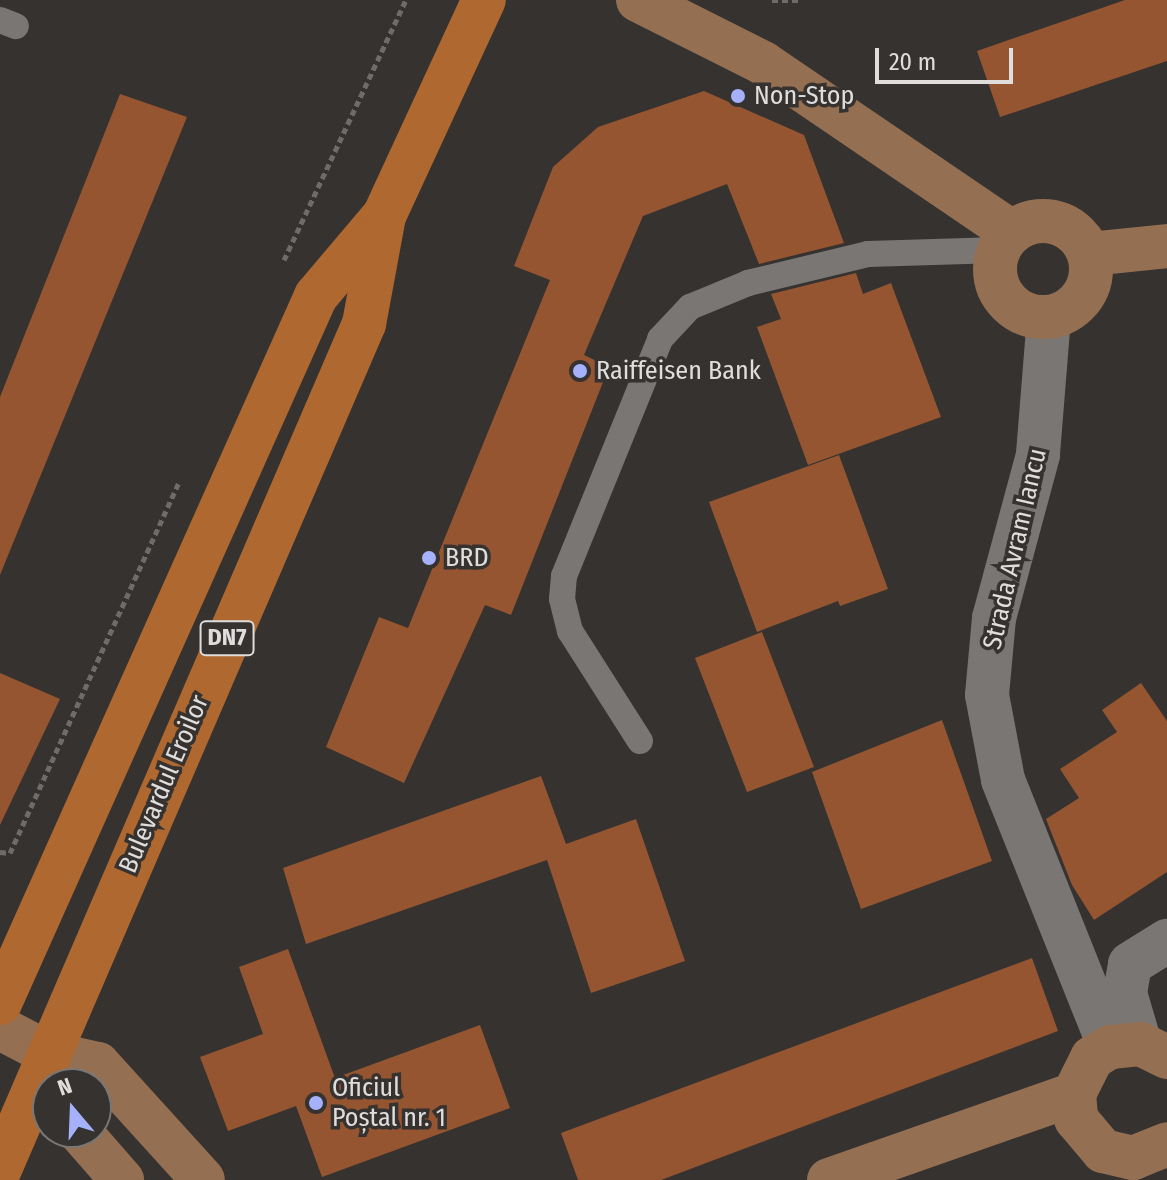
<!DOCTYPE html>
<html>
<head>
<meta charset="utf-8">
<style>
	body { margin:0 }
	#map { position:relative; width:1167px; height:1180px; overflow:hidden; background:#353230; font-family:"Fira Sans Condensed",sans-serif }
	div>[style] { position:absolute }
	.building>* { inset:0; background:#965531 }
	.path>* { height:5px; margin-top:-2.5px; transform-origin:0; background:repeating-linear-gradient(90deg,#6e6c6a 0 6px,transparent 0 10px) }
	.lane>* { height:26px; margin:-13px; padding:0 13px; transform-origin:13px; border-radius:13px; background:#7a7674 }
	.street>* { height:44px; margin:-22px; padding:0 22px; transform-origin:22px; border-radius:22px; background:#7a7674 }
	.secondary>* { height:44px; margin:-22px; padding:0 22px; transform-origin:22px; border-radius:22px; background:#956f52 }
	.secondary>.ring { margin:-22px; padding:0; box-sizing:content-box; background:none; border:44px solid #956f52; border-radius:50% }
	.primary>* { height:44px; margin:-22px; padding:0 22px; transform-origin:22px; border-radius:22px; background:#af682f }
	.dots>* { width:22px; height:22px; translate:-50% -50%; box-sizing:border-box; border:4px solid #353230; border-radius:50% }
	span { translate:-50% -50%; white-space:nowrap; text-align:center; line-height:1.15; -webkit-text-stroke:7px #353230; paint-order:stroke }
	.shield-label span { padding:2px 6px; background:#353230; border:2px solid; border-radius:6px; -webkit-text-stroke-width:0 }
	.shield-label { font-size:24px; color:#e0dedd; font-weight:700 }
	.poi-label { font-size:26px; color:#e0dedd }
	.left { translate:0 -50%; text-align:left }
	.street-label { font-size:26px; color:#e0dedd }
	.north { position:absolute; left:32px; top:1068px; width:80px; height:80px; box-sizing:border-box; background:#353230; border:2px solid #797775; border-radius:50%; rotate:341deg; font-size:22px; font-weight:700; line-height:32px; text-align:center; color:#e0dedd }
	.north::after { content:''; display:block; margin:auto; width:28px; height:36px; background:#a6b1fc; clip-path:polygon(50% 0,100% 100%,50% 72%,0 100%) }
	.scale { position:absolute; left:875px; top:48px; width:138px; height:36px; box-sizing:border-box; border:4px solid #e0dedd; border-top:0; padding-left:10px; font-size:24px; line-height:28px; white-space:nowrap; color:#e0dedd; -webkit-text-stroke:6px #353230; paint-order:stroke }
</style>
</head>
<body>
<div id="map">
	<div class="building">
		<div style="clip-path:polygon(1125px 0,1167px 0,1167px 61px,1000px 117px,977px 51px)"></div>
		<div style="clip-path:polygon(704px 91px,804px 135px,844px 243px,759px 264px,727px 184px,643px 216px,584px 355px,609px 367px,511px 615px,485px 605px,404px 783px,326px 747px,379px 617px,408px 628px,550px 280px,514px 266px,553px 167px,598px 127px)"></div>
		<div style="clip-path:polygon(120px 94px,187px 117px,0 575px,0 397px)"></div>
		<div style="clip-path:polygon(856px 273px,863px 294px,891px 283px,941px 417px,808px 465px,757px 327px,781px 319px,771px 294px)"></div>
		<div style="clip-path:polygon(839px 455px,888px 589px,840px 606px,838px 601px,757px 632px,709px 502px)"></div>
		<div style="clip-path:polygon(762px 632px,814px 767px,747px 792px,695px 658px)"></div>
		<div style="clip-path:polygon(0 673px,60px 699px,0 825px)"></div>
		<div style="clip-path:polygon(1141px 683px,1167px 721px,1167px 872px,1094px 920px,1072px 885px,1046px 819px,1079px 798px,1060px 769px,1117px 732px,1102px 710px)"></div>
		<div style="clip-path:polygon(942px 720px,992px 861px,861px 909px,812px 772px)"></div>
		<div style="clip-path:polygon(541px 776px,566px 844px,636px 819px,685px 961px,591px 993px,547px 860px,306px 944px,283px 868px)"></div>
		<div style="clip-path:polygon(288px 949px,335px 1078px,480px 1025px,510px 1108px,322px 1177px,296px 1106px,228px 1131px,200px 1057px,263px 1034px,239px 967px)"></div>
		<div style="clip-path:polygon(1032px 958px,1058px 1031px,661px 1180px,578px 1180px,561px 1133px)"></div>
	</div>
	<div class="path">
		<div style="left:772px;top:0;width:26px"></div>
		<div style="left:284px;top:260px;width:287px;rotate:-64.9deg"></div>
		<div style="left:0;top:852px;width:10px;rotate:6deg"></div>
		<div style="left:10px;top:853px;width:408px;rotate:-65.5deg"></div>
	</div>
	<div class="lane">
		<div style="left:0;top:20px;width:17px;rotate:21deg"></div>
		<div style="left:640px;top:741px;width:130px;rotate:-122.5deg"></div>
		<div style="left:570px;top:631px;width:33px;rotate:-104deg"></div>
		<div style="left:562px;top:599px;width:23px;rotate:-85deg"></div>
		<div style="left:564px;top:576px;width:256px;rotate:-67.9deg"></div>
		<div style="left:660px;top:339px;width:44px;rotate:-46.8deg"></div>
		<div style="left:690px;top:307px;width:63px;rotate:-22.5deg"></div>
		<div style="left:748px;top:283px;width:123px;rotate:-13.6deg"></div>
		<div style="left:868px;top:254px;width:131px;rotate:-1.7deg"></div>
	</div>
	<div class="street">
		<div style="left:1049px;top:317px;width:138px;rotate:94.6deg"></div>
		<div style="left:1038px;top:455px;width:169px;rotate:105.1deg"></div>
		<div style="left:994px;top:618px;width:77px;rotate:95.2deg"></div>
		<div style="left:987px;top:695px;width:86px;rotate:79.3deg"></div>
		<div style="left:1003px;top:780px;width:288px;rotate:68.2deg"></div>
		<div style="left:1140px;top:1044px;width:53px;rotate:-106.4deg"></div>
		<div style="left:1125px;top:993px;width:29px;rotate:-80deg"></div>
		<div style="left:1130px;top:964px;width:44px;rotate:-31.9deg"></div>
	</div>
	<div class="secondary">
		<div style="left:638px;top:0;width:140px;rotate:26.7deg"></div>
		<div style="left:763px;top:63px;width:301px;rotate:34.2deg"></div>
		<div class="ring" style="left:995px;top:221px;width:52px;height:52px"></div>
		<div style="left:1090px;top:254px;width:77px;rotate:-5.9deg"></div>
		<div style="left:0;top:1028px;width:54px;rotate:27.5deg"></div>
		<div style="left:48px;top:1053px;width:51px;rotate:12.4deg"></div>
		<div style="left:98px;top:1064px;width:156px;rotate:47.8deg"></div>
		<div style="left:1167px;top:1057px;width:30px;rotate:-154deg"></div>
		<div style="left:1140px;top:1044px;width:30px;rotate:174deg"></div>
		<div style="left:1110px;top:1047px;width:21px;rotate:149deg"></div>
		<div style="left:1092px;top:1058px;width:40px;rotate:116.6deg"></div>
		<div style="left:1074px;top:1094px;width:25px;rotate:85deg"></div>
		<div style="left:1076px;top:1119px;width:42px;rotate:49.8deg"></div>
		<div style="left:1103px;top:1151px;width:31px;rotate:13deg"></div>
		<div style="left:1133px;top:1158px;width:37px;rotate:-22deg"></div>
		<div style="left:80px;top:1132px;width:64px;rotate:48.8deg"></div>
		<div style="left:829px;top:1180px;width:260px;rotate:-19.3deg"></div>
	</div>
	<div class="primary">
		<div style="left:0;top:1003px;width:774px;rotate:-65.92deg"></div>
		<div style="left:316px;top:296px;width:102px;rotate:-49.8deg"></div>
		<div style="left:0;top:1169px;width:920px;rotate:-66.7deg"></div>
		<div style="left:364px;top:324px;width:110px;rotate:-79.5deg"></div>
		<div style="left:384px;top:216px;width:238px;rotate:-65.2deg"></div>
	</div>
	<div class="dots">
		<div style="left:738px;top:96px;background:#a6b1fc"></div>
		<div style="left:580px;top:371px;background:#a6b1fc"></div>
		<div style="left:429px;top:558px;background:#a6b1fc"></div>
		<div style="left:316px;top:1103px;background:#a6b1fc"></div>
	</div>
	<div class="shield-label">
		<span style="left:227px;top:638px">DN7</span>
	</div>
	<div class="poi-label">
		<span class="left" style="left:754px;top:96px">Non-Stop</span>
		<span class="left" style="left:596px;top:371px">Raiffeisen Bank</span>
		<span class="left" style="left:445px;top:558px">BRD</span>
		<span class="left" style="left:332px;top:1103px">Oficiul<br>Poștal nr. 1</span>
	</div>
	<div class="street-label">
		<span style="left:1015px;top:549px;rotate:-77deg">Strada Avram Iancu</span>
		<span style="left:164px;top:784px;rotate:-67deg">Bulevardul Eroilor</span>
	</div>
	<div class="north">N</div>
	<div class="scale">20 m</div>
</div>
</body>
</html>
